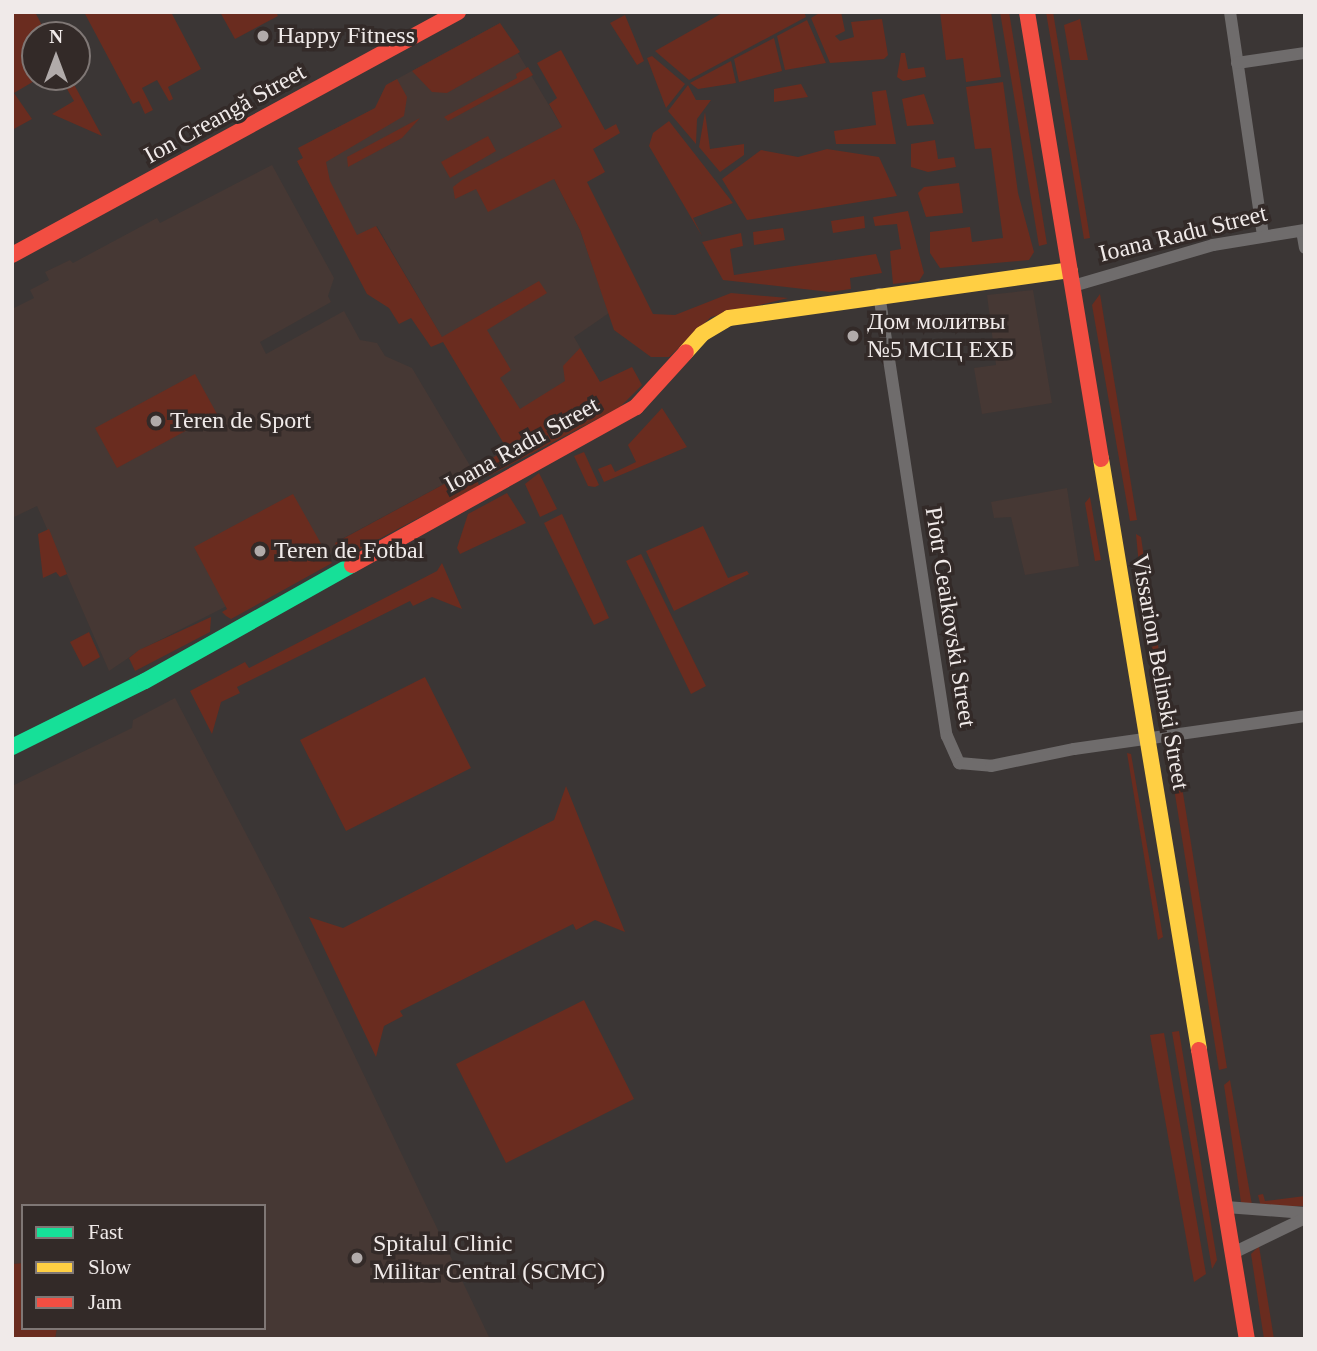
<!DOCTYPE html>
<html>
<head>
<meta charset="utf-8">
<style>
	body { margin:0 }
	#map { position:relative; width:1317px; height:1351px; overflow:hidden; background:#3b3635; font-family:Georgia,serif }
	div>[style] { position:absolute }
	.built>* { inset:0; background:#463834 }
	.green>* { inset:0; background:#6a2c1f }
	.street>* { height:12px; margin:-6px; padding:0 6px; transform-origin:6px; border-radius:6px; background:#6f6c6c }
	.fast>* { height:16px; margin:-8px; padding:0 8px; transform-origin:8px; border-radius:8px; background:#16e098 }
	.slow>* { height:16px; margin:-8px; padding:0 8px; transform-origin:8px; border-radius:8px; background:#ffcf43 }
	.jam>* { height:16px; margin:-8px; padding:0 8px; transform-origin:8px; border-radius:8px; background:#f24e42 }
	.dots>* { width:19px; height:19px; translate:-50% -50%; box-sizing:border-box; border:4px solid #332a28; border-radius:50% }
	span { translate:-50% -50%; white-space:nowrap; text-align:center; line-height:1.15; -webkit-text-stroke:7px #332a28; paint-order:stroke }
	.poi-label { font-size:24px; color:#f0eae9 }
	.left { translate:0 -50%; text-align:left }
	.street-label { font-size:24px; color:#f0eae9 }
	.frame { position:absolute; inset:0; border:14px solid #f0eae9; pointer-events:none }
	.legend { position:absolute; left:21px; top:1204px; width:245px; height:126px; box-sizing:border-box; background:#332a28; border:2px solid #7f7775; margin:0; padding:9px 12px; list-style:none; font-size:21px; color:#f0eae9 }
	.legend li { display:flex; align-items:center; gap:14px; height:35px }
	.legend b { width:35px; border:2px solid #7f7775 }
	.north { position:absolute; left:21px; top:21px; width:70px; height:70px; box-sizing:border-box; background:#332a28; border:2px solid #7f7775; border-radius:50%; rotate:0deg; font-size:19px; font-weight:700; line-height:28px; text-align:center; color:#f0eae9 }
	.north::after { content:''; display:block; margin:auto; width:24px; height:32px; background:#b1abaa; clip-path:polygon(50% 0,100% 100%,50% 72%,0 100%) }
</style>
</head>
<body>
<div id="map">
	<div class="built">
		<div style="clip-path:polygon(500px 23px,562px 127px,554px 179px,580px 230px,609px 313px,574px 337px,600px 382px,499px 435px,377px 226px,341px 245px,297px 161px,303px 158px,298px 148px,375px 108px,386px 85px)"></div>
		<div style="clip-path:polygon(272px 165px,334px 278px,328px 296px,331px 302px,260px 342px,266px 354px,344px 311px,360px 340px,377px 343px,385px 356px,412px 368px,472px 469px,336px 542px,339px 549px,140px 650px,109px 671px,37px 506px,12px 518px,12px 309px,34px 298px,30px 290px,49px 280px,45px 272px,70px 260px,73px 263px,157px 218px,160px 223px)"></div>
		<div style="clip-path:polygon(1033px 290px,1052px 403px,982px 414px,974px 368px,996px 365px,987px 295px)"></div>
		<div style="clip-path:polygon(1067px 488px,1079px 566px,1025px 575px,1011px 517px,994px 518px,991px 502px)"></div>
		<div style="clip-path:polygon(175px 698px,276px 891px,490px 1339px,55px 1339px,57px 1328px,264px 1328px,264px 1206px,23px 1206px,23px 1263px,12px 1264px,12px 786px,132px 728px,133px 720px)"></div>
	</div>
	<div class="green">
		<div style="clip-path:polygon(12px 12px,35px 12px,47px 35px,35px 35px,35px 77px,41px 77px,14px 93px,32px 119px,12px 130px)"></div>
		<div style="clip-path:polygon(84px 12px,171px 12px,201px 69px,168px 87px,173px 99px,169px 101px,157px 80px,142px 88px,153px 110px,145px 114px,139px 101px,133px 104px)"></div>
		<div style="clip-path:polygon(220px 12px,276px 12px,278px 16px,235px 39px)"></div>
		<div style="clip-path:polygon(724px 12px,804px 12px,806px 17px,689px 80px,655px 51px)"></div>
		<div style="clip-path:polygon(821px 12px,841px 12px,845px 31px,835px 36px,840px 41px,854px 37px,851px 22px,882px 19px,888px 55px,884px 59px,830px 63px,811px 18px)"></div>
		<div style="clip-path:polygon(940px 12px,991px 12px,1001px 77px,966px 82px,963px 58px,946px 60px)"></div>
		<div style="clip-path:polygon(1000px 12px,1009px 12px,1047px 244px,1039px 246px)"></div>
		<div style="clip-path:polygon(1046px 12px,1053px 12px,1090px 238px,1084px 239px)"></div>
		<div style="clip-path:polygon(625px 15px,644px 61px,637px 65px,610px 23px)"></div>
		<div style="clip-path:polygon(1080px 19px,1088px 60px,1070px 60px,1064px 25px)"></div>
		<div style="clip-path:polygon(807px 20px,826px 63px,785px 70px,777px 36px)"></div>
		<div style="clip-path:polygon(500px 23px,520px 52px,447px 93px,432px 92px,412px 71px)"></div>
		<div style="clip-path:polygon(774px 38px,782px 71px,739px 82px,734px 59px)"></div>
		<div style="clip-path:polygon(561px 50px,605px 130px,616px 124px,620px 133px,593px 149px,605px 172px,587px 182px,653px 314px,675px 315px,731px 293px,788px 298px,711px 317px,669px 357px,651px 357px,614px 330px,580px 230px,554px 179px,488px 212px,476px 189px,455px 199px,453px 187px,462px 180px,562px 127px,549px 104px,557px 98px,537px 63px)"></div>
		<div style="clip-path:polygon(901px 53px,905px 53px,908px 69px,924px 67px,926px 77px,903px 81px,897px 77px)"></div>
		<div style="clip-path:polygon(652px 56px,685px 84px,666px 108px,647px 58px)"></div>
		<div style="clip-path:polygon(731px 61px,736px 83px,698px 89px,690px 83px)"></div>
		<div style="clip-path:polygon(528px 67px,533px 75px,448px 121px,444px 117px,517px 78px,516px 74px)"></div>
		<div style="clip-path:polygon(60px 77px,70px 77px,102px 136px,52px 114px,74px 101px)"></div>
		<div style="clip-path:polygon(397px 79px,407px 97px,404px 116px,326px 162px,330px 181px,357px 235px,376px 226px,442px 337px,539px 281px,547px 293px,487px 330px,511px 370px,500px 378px,520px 409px,565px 381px,563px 366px,580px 348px,600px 382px,632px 367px,642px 385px,620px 407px,489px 476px,484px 463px,507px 449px,443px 342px,431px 347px,411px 318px,399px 324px,389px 308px,367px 294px,297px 161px,303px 158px,298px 148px,375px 108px,386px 85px)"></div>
		<div style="clip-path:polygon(1003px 82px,1018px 193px,1034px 252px,1029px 260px,940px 268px,930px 253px,930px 232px,970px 227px,972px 242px,1003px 238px,991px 148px,975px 149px,966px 87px)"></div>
		<div style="clip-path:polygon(801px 84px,808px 97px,774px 102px,774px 89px)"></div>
		<div style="clip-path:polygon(688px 85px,696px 100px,711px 100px,697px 119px,696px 144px,668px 111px)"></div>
		<div style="clip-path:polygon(886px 90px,896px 144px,836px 144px,834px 131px,876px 125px,872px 92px)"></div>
		<div style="clip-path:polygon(924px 94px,934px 124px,907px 126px,902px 99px)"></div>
		<div style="clip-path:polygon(705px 112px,710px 149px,744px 144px,744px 155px,720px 172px,699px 147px)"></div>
		<div style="clip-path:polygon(420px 118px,402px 138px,348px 167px,347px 157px)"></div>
		<div style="clip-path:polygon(669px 121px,733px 203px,693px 218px,702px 236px,649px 146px,653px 133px)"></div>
		<div style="clip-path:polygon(488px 136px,496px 151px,450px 178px,441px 162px)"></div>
		<div style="clip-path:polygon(935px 140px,938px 159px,954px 157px,956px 167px,928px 172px,911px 167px,911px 144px)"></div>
		<div style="clip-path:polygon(827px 149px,879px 157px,897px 196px,747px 220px,722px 179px,761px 150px,798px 157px)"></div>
		<div style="clip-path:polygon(959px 183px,963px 213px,926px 217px,918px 193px,924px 187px)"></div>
		<div style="clip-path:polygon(908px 211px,924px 273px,919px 281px,893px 284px,890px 251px,901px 249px,897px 224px,875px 226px,873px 217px)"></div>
		<div style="clip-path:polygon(864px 216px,865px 228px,833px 233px,831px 221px)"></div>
		<div style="clip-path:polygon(783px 228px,785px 240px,754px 245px,753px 232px)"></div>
		<div style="clip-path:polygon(741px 233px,743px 246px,730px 249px,734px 275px,876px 254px,882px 273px,850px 278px,851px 289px,830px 292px,723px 280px,702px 242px)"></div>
		<div style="clip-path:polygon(1100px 294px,1137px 520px,1130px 521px,1092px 305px)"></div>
		<div style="clip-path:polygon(195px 374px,217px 414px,117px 468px,95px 428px)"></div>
		<div style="clip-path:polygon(662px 408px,687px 447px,604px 482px,598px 469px,611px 464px,615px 472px,636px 462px,628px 445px)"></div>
		<div style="clip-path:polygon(584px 452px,599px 485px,595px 487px,588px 486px,574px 456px)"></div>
		<div style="clip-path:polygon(472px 469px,479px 485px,475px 488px,347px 556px,337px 550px,335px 543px)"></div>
		<div style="clip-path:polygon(539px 473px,557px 509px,540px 517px,525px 484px)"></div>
		<div style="clip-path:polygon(507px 493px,526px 523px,460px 554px,457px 548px,468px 514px)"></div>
		<div style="clip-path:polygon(293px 494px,332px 563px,231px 619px,226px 616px,222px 612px,227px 609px,194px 547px)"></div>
		<div style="clip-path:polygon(1090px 497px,1101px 560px,1095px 561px,1085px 503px)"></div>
		<div style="clip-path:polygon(562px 514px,609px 618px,594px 625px,544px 523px)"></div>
		<div style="clip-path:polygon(703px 526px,728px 578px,747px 571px,749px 574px,674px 611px,646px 551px)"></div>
		<div style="clip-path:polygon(49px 529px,67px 574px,60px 577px,56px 572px,43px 578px,38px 534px)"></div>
		<div style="clip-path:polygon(1136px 534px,1141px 537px,1148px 586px,1141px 587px)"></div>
		<div style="clip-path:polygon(641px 554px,706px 686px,691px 694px,626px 561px)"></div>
		<div style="clip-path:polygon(442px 563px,462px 609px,432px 597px,413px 606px,410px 601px,237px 687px,240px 693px,221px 702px,212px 734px,190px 691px,245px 662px,249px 668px,437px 571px)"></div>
		<div style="clip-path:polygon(211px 617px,210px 632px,135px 671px,129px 658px,139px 650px)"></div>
		<div style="clip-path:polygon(89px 632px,100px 657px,83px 667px,70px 642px)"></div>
		<div style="clip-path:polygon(1158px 645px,1171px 724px,1162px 715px,1151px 647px)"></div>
		<div style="clip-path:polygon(425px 677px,471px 768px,346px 831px,300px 740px)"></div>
		<div style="clip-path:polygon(1127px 753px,1131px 754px,1163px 937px,1158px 940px)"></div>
		<div style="clip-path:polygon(1178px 762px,1227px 1068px,1219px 1070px,1170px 763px)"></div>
		<div style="clip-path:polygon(566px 786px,625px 932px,595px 920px,576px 930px,573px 924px,400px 1011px,403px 1016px,384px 1026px,376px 1057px,309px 917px,343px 928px,554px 820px)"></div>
		<div style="clip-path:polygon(584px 1000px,634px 1099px,506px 1163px,456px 1064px)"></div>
		<div style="clip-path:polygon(1179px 1031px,1217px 1260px,1212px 1269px,1172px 1032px)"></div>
		<div style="clip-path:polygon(1164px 1033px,1206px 1274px,1194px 1282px,1150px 1035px)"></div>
		<div style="clip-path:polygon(1230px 1080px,1252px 1205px,1241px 1202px,1224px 1085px)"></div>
		<div style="clip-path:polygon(1263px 1194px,1265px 1201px,1305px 1196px,1305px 1206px,1261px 1207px,1258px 1195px)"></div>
		<div style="clip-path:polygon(1259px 1246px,1274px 1339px,1264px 1339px,1251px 1254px)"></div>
		<div style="clip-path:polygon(23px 1263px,23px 1328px,57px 1328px,55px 1339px,12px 1339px,12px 1264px)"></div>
	</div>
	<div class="street">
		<div style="left:1230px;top:12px;width:226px;rotate:81.6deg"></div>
		<div style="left:1237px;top:63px;width:69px;rotate:-8.4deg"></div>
		<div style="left:1302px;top:231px;width:17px;rotate:80deg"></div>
		<div style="left:1073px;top:286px;width:146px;rotate:-16.3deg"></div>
		<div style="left:1213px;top:245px;width:93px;rotate:-9.3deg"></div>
		<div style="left:879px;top:294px;width:447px;rotate:81.3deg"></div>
		<div style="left:947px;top:736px;width:30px;rotate:66deg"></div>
		<div style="left:959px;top:763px;width:32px;rotate:5deg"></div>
		<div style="left:991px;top:766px;width:85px;rotate:-11.6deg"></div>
		<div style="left:1074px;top:749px;width:233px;rotate:-8.1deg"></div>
		<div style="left:1226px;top:1207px;width:79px;rotate:4.3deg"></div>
		<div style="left:1233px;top:1253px;width:80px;rotate:-25.9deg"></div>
	</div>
	<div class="fast">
		<div style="left:12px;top:747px;width:148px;rotate:-26.4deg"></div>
		<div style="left:145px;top:681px;width:237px;rotate:-29.3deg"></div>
	</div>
	<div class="slow">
		<div style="left:686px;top:352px;width:24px;rotate:-48deg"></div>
		<div style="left:702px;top:334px;width:31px;rotate:-31deg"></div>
		<div style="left:729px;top:318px;width:344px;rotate:-8deg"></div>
		<div style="left:1101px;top:459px;width:599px;rotate:80.58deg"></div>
	</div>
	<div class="jam">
		<div style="left:1027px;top:12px;width:453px;rotate:80.6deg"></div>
		<div style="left:12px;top:255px;width:508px;rotate:-28.58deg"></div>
		<div style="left:352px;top:565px;width:325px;rotate:-29.1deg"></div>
		<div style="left:636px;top:407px;width:74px;rotate:-47.7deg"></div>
		<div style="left:1199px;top:1050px;width:293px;rotate:80.6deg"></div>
	</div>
	<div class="dots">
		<div style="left:263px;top:36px;background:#b1abaa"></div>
		<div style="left:853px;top:336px;background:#b1abaa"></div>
		<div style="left:156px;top:421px;background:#b1abaa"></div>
		<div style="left:260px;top:551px;background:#b1abaa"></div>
		<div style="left:357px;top:1258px;background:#b1abaa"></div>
	</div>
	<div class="poi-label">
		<span class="left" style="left:277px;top:36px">Happy Fitness</span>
		<span class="left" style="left:867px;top:336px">Дом молитвы<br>№5 МСЦ ЕХБ</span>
		<span class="left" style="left:170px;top:421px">Teren de Sport</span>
		<span class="left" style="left:274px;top:551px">Teren de Fotbal</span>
		<span class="left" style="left:373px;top:1258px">Spitalul Clinic<br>Militar Central (SCMC)</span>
	</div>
	<div class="street-label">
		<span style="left:225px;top:114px;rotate:-29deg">Ion Creangă Street</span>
		<span style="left:1183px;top:234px;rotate:-14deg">Ioana Radu Street</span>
		<span style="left:522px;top:445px;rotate:-29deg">Ioana Radu Street</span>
		<span style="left:950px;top:617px;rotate:81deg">Piotr Ceaikovski Street</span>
		<span style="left:1160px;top:672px;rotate:80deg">Vissarion Belinski Street</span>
	</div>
	<div class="frame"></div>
	<ul class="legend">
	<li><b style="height:9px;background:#16e098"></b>Fast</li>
	<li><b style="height:9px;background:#ffcf43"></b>Slow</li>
	<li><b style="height:9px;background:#f24e42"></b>Jam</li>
	</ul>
	<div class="north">N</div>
</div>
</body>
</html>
